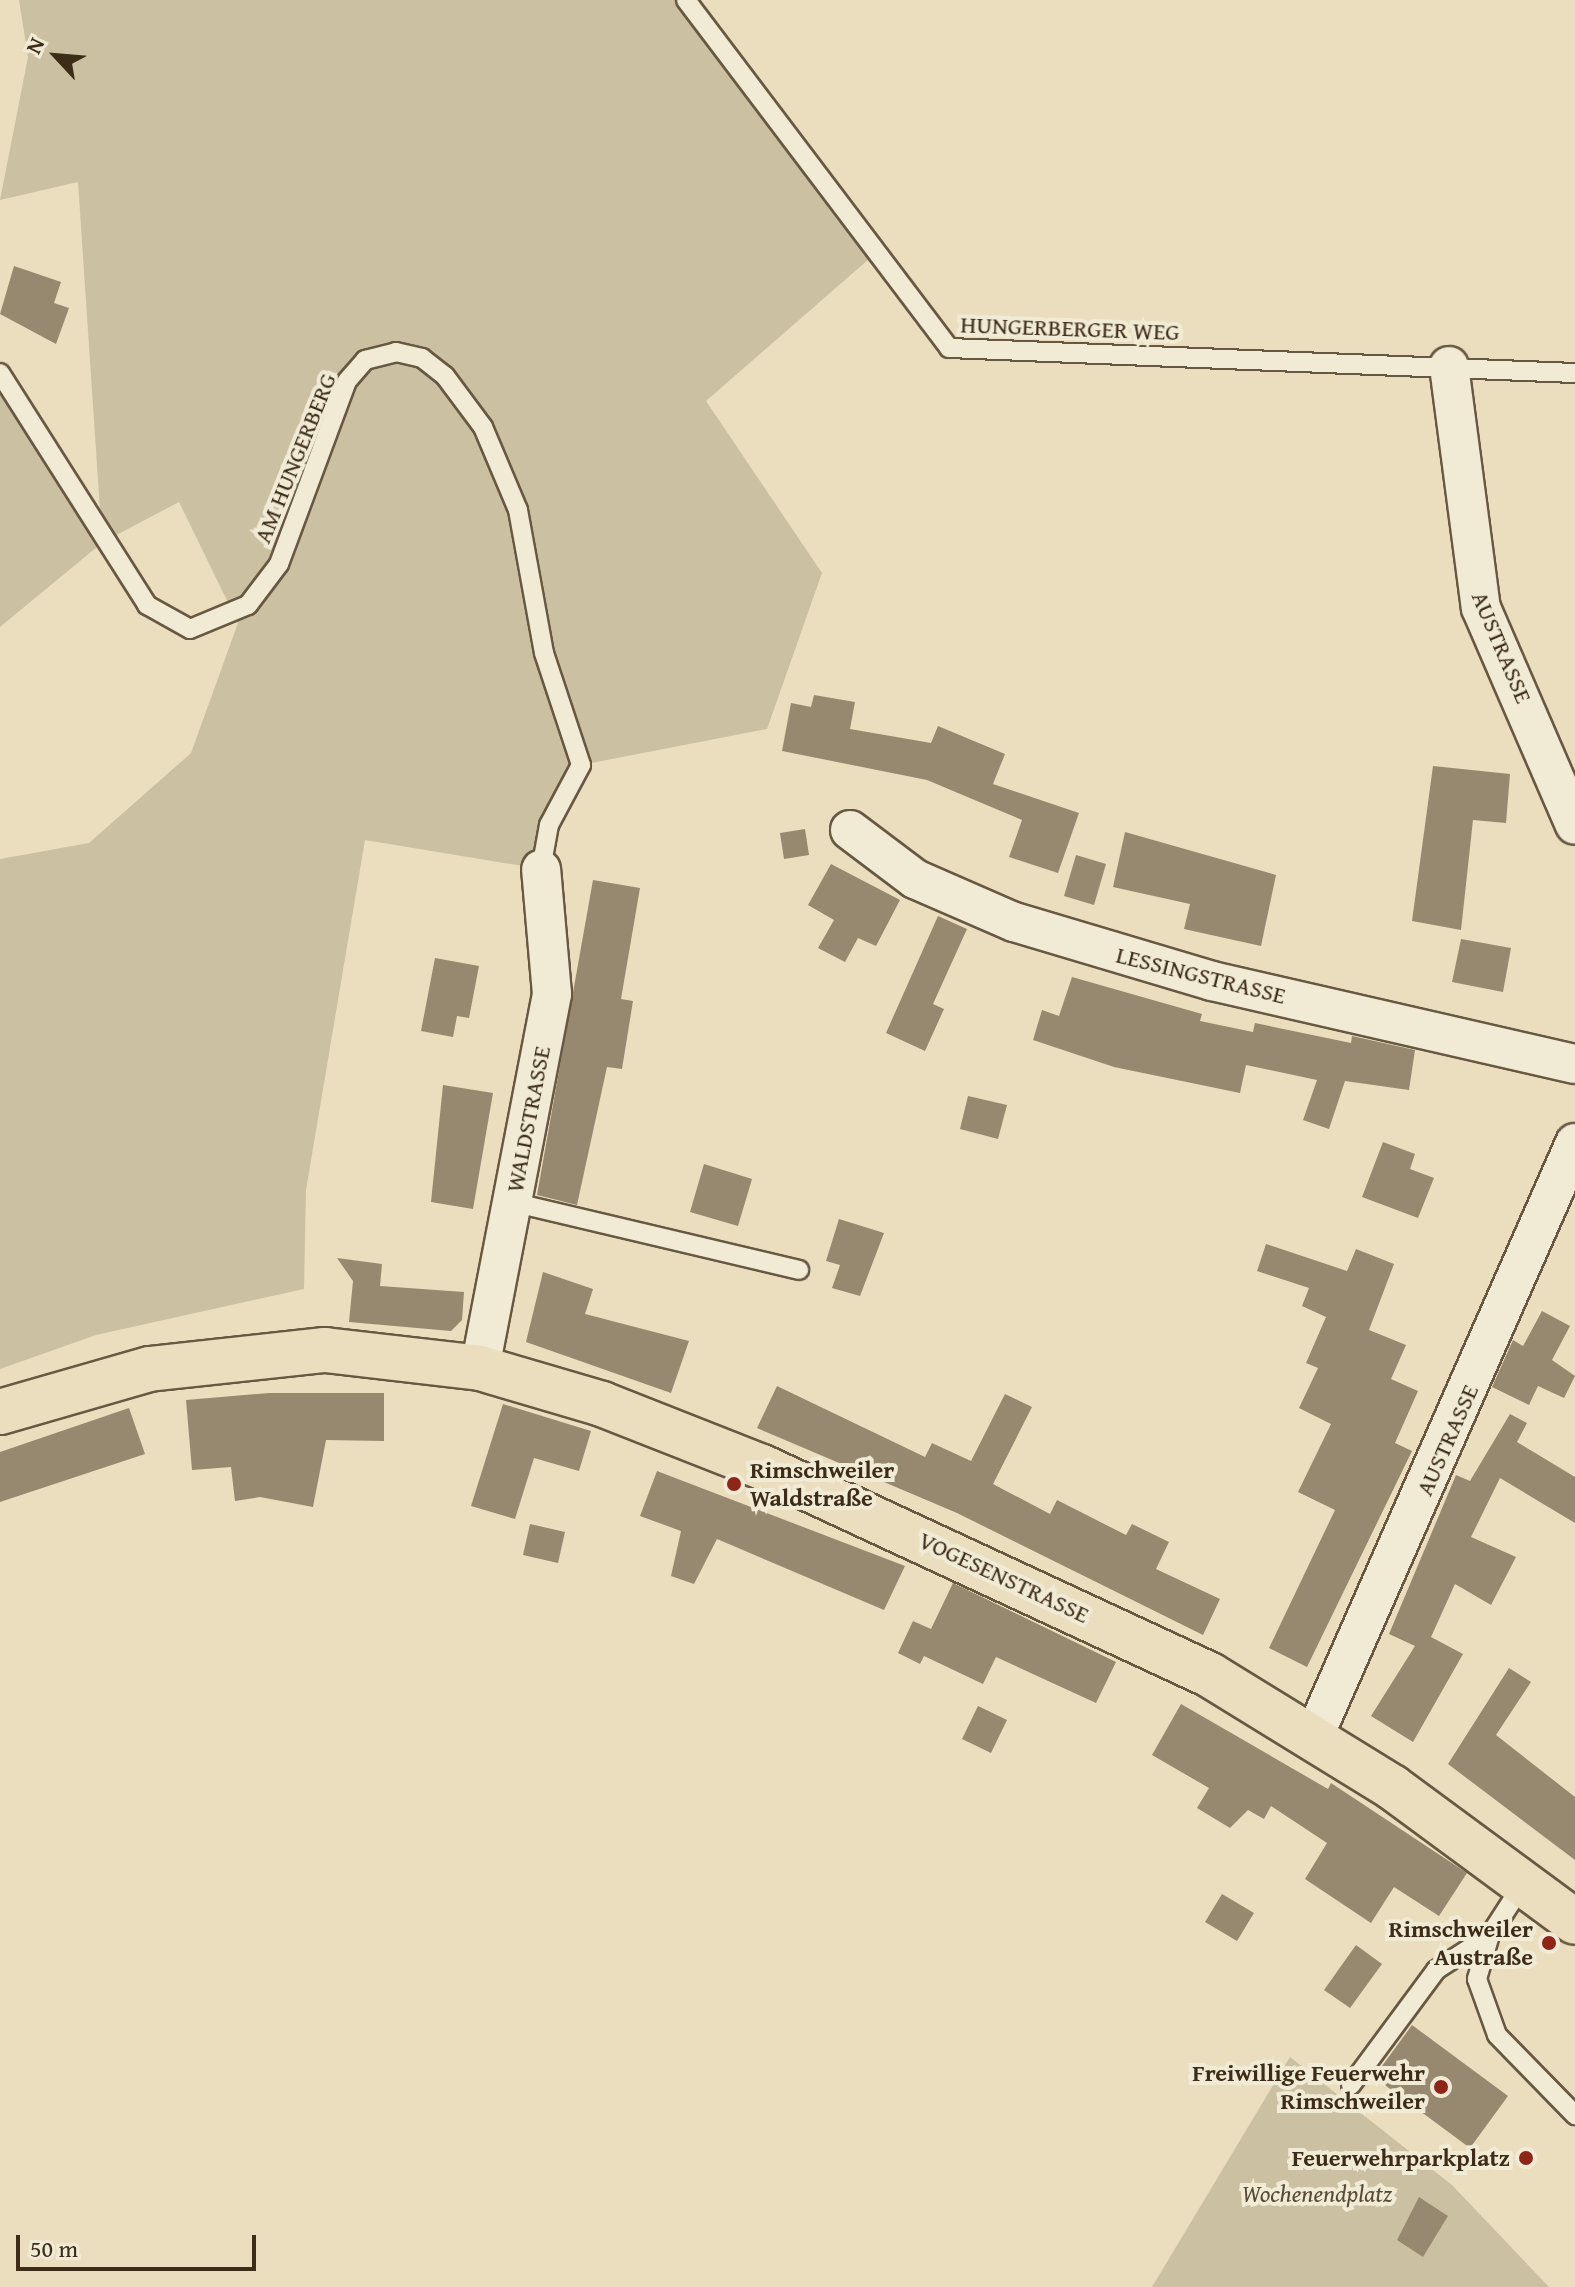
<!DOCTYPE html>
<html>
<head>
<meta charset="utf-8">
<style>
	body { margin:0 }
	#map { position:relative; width:1575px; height:2287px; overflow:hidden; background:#eadebf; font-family:"Gentium Book Plus",serif }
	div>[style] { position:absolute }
	.green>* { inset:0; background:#ccc0a3 }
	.building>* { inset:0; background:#96896f }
	.roads { filter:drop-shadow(2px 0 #685842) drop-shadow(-2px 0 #685842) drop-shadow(0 2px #685842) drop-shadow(0 -2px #685842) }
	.lane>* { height:18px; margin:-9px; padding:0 9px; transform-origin:9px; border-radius:9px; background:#f1ead5 }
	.street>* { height:38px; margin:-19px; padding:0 19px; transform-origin:19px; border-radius:19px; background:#f1ead5 }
	.primary>* { height:44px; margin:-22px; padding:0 22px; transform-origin:22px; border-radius:22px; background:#eadebf }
	.dots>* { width:22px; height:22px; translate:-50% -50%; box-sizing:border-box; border:4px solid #f1ead5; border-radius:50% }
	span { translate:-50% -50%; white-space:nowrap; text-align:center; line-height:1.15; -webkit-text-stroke:8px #f1ead5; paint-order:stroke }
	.street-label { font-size:24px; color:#3c2c18 }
	.poi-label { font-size:24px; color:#3c2c18; font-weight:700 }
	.left { translate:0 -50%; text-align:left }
	.right { translate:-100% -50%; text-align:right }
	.park-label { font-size:24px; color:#594a34; font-style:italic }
	.north { position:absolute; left:16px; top:16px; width:80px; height:80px; -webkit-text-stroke:6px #f1ead5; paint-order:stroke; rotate:296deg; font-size:22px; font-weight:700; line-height:32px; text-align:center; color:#3c2c18 }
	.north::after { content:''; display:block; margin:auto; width:28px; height:36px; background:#3c2c18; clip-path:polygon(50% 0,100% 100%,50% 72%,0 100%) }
	.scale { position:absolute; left:16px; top:2235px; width:240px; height:36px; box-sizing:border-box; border:4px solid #3c2c18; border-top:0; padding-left:10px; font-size:24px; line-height:28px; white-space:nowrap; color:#3c2c18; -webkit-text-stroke:6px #f1ead5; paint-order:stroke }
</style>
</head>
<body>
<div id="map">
	<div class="green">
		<div style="clip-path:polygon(19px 0,686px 0,877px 252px,706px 401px,822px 573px,767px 729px,581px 765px,541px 869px,365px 840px,306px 1190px,304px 1289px,96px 1335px,0 1369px,0 859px,89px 843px,191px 753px,238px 623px,179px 502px,103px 542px,0 627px,0 379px,102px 540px,78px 182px,0 200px,28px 57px)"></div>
		<div style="clip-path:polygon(1290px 2057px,1452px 2185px,1549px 2287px,1152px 2287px)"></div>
	</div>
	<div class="building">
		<div style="clip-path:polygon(14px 266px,61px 282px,54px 303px,69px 308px,56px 344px,0 314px)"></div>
		<div style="clip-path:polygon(814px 695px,855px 702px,850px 729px,931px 743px,938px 726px,1005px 754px,993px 784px,1079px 813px,1058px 873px,1009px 857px,1022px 820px,927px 780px,782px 751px,791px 703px,811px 707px)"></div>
		<div style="clip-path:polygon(1433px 766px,1510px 774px,1506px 823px,1473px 820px,1461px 930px,1412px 921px)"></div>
		<div style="clip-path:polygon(805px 829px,809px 855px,784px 859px,780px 833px)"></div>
		<div style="clip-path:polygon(1125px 832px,1276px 875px,1261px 946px,1184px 929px,1190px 904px,1113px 887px)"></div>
		<div style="clip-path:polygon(1076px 855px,1106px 864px,1094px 905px,1064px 896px)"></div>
		<div style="clip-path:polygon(831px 864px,900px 900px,876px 946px,858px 938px,845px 962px,818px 948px,834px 920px,808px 905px)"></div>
		<div style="clip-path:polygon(593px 880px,640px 888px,621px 999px,633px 1001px,622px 1069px,607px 1067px,577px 1205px,537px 1195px)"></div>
		<div style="clip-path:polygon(938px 916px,967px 929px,933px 1004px,944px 1009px,925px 1051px,886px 1033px)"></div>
		<div style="clip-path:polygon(1461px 939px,1511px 948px,1503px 992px,1452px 982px)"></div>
		<div style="clip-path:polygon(435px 958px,479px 966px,469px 1018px,457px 1016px,453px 1037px,421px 1031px)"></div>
		<div style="clip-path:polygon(1072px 977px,1202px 1014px,1200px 1021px,1253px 1032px,1255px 1023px,1351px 1043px,1352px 1036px,1415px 1050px,1409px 1090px,1345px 1081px,1329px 1129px,1303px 1120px,1317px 1080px,1246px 1065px,1240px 1093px,1114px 1067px,1033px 1040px,1042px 1010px,1059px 1016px)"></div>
		<div style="clip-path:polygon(443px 1085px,493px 1093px,473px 1209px,431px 1202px)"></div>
		<div style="clip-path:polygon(968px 1096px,1007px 1105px,998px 1139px,960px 1129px)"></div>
		<div style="clip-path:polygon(1383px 1142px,1415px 1154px,1410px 1169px,1434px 1178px,1418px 1218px,1362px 1197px)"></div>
		<div style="clip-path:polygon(704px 1164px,752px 1179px,738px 1226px,690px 1212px)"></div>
		<div style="clip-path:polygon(839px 1219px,884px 1233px,860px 1296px,832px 1288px,840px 1265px,826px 1261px)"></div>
		<div style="clip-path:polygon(1266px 1244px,1347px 1271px,1356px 1249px,1394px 1264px,1369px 1330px,1406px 1345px,1391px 1379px,1418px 1391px,1395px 1443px,1412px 1451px,1307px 1667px,1269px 1648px,1335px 1510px,1298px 1492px,1331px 1424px,1299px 1408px,1318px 1368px,1306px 1363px,1326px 1317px,1302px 1306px,1309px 1288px,1257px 1271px)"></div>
		<div style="clip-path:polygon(337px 1258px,382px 1264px,380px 1286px,464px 1292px,462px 1320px,451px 1331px,349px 1322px,353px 1281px)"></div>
		<div style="clip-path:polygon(543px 1272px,593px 1289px,585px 1314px,689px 1341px,671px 1393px,526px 1342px)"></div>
		<div style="clip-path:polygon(1542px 1311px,1570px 1326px,1552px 1360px,1575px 1376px,1564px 1398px,1538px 1386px,1529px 1405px,1492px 1387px,1513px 1340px,1523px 1346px)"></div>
		<div style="clip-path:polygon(777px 1386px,925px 1457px,932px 1443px,971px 1461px,1005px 1394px,1032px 1407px,993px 1484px,1050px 1514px,1057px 1500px,1126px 1535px,1132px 1524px,1169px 1542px,1156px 1569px,1220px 1599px,1203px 1635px,957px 1513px,757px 1428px)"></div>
		<div style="clip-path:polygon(269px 1393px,384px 1393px,384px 1441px,326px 1440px,313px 1507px,260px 1497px,235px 1501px,231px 1467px,192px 1470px,186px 1400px)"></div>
		<div style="clip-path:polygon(503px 1404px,591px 1431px,579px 1471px,534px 1458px,515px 1519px,471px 1506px)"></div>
		<div style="clip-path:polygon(129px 1408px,145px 1454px,0 1502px,0 1452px)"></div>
		<div style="clip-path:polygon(1510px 1414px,1527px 1423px,1517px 1442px,1575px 1477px,1575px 1523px,1500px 1478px,1471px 1537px,1516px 1557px,1491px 1605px,1455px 1584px,1431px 1637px,1463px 1654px,1413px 1742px,1371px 1716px,1415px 1646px,1389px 1634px,1456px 1475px,1470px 1481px)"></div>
		<div style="clip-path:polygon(657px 1471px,905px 1566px,884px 1610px,717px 1539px,694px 1584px,671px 1576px,681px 1531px,640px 1516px)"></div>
		<div style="clip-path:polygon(530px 1524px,565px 1532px,558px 1563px,523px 1555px)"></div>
		<div style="clip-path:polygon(953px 1583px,1116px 1662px,1096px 1703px,996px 1657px,983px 1684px,924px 1656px,920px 1664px,898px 1653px,913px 1621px,931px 1629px)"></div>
		<div style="clip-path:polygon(1509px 1668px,1531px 1682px,1496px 1735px,1575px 1797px,1575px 1860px,1448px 1764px)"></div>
		<div style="clip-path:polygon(1181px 1704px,1328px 1789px,1331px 1783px,1467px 1873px,1439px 1916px,1394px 1887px,1371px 1923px,1305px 1879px,1327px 1843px,1271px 1806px,1264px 1819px,1248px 1810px,1230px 1828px,1197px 1808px,1209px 1788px,1152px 1755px)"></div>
		<div style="clip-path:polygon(978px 1706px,1007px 1720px,991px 1753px,962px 1739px)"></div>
		<div style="clip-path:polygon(1222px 1894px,1254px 1913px,1237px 1941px,1205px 1922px)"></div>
		<div style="clip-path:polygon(1356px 1945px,1382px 1964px,1350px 2008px,1324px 1990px)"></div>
		<div style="clip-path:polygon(1412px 2025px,1508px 2096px,1470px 2148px,1374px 2077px)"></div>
		<div style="clip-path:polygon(1419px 2197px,1448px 2216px,1423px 2257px,1397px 2240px)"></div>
	</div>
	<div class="roads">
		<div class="lane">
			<div style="left:686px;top:0;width:436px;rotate:52.9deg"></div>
			<div style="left:949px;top:348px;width:626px;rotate:2.29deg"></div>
			<div style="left:0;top:373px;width:275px;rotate:57.6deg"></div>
			<div style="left:147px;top:605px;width:49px;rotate:29.2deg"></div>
			<div style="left:190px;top:629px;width:63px;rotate:-22.5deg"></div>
			<div style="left:248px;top:605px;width:51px;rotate:-52.9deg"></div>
			<div style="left:279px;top:564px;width:195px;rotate:-69.6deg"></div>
			<div style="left:347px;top:381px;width:28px;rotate:-49deg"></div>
			<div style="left:365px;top:360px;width:32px;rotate:-14deg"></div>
			<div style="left:396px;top:352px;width:27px;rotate:13deg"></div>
			<div style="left:422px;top:358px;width:29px;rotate:38deg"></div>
			<div style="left:445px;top:376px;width:64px;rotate:53.3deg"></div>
			<div style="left:483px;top:427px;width:90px;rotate:67.1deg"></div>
			<div style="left:518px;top:510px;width:145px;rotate:79.7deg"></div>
			<div style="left:544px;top:653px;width:118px;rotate:71.7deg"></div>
			<div style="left:581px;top:765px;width:68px;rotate:118.1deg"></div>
			<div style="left:549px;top:825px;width:45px;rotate:100.3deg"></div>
			<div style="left:512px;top:1202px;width:295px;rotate:13.3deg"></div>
			<div style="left:1523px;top:1884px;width:61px;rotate:122.9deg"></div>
			<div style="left:1490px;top:1935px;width:46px;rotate:106.5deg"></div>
			<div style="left:1477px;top:1979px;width:59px;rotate:70.3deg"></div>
			<div style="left:1497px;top:2035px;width:112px;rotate:45.7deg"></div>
			<div style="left:1351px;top:2085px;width:143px;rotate:-53.5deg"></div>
			<div style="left:1436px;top:1970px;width:64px;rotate:-32.9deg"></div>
		</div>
		<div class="street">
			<div style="left:1449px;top:366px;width:244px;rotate:82.5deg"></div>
			<div style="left:1481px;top:608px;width:236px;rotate:66.6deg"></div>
			<div style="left:850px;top:830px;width:81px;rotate:37deg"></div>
			<div style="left:915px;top:879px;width:108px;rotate:23.5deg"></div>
			<div style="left:1014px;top:922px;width:207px;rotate:16.6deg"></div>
			<div style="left:1212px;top:981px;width:372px;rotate:12.9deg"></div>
			<div style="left:480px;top:1368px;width:381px;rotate:-79.1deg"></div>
			<div style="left:552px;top:994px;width:125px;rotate:-95deg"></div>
			<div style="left:1314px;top:1736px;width:648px;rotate:-66.24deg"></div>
		</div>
		<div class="primary">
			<div style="left:0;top:1412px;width:155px;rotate:-16.1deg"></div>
			<div style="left:149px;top:1369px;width:177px;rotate:-6.2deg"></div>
			<div style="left:325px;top:1350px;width:156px;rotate:6.6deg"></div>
			<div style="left:480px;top:1368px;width:127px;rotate:16.4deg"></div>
			<div style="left:602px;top:1404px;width:172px;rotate:21.5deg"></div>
			<div style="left:762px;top:1467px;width:494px;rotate:24.9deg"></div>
			<div style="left:1210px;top:1675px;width:214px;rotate:31.6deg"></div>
			<div style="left:1392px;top:1787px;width:227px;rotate:36.4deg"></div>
		</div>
	</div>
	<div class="dots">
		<div style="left:734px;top:1484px;background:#8f2418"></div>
		<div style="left:1549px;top:1943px;background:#8f2418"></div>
		<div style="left:1441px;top:2087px;background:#8f2418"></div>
		<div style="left:1526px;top:2158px;background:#8f2418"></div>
	</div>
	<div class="street-label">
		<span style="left:1070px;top:328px;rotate:2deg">HUNGERBERGER WEG</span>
		<span style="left:295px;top:458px;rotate:-68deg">AM HUNGERBERG</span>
		<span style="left:1502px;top:647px;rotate:67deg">AUSTRASSE</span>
		<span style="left:1201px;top:975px;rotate:14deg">LESSINGSTRASSE</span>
		<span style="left:528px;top:1119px;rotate:-79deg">WALDSTRASSE</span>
		<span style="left:1447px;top:1440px;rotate:-66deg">AUSTRASSE</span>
		<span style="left:1004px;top:1577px;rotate:25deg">VOGESENSTRASSE</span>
	</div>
	<div class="poi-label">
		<span class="left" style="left:750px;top:1484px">Rimschweiler<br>Waldstraße</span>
		<span class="right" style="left:1533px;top:1943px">Rimschweiler<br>Austraße</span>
		<span class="right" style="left:1425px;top:2087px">Freiwillige Feuerwehr<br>Rimschweiler</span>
		<span class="right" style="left:1510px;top:2158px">Feuerwehrparkplatz</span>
	</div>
	<div class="park-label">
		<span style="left:1317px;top:2194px">Wochenendplatz</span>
	</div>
	<div class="north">N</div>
	<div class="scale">50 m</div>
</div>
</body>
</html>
